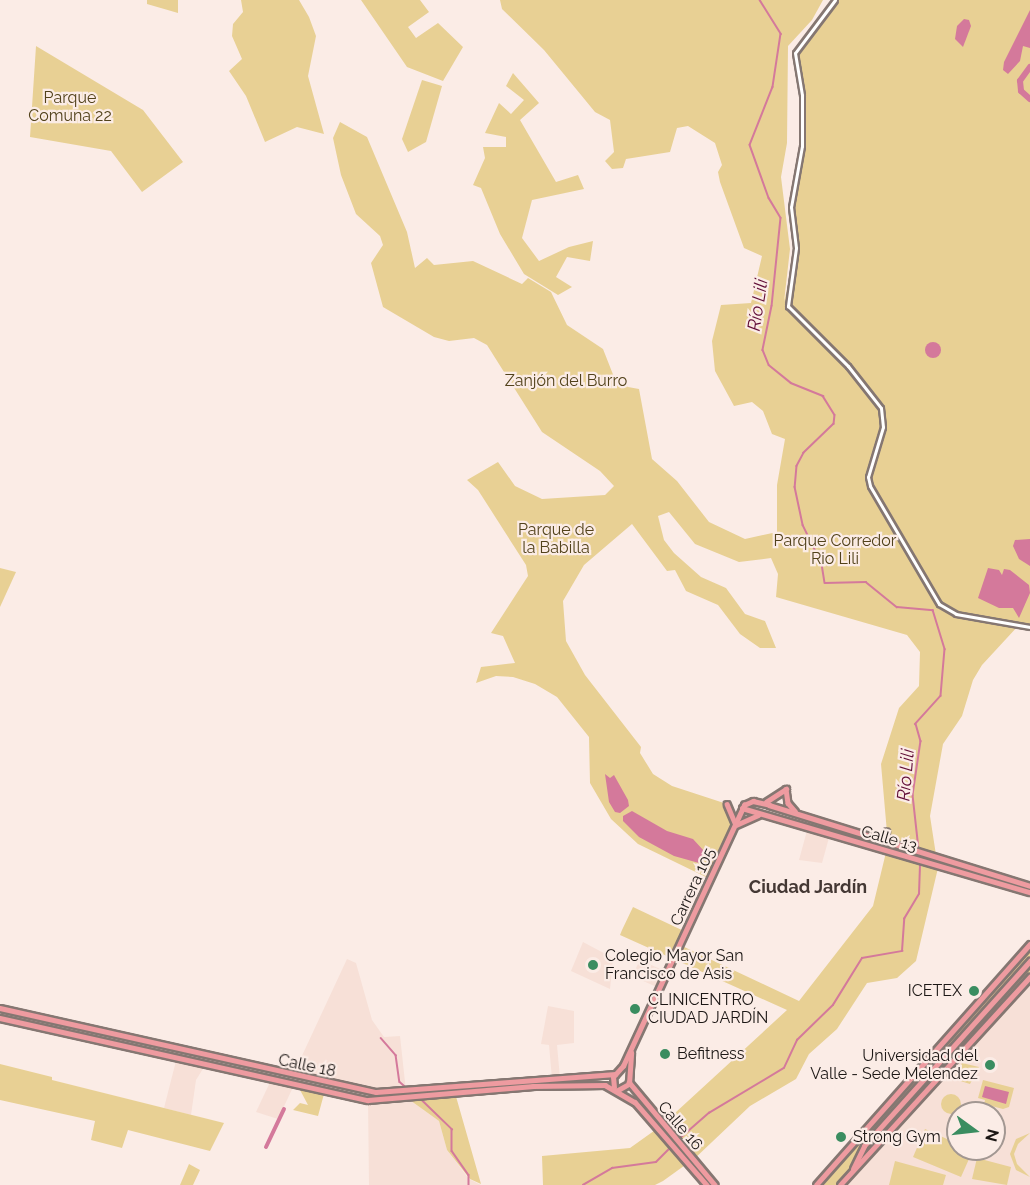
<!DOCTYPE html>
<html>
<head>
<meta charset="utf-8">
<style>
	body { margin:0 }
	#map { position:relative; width:1030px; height:1185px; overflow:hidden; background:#fbece6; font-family:Raleway,sans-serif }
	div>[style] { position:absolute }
	.built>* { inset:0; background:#f7e0d7 }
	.green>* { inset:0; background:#e8d094 }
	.round { border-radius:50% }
	.water>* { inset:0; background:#d4799b }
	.stream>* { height:1.5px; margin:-0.75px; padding:0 0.75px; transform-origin:0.75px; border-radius:0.75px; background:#d4799b }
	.canal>* { height:4px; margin:-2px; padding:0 2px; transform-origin:2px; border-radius:2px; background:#d4799b }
	.river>* { height:6px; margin:-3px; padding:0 3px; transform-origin:3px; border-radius:3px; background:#d4799b }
	.roads { filter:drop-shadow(2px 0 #857772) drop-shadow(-2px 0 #857772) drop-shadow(0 2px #857772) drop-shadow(0 -2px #857772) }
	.minor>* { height:3px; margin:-1.5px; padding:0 1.5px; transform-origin:1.5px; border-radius:1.5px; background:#fff }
	.major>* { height:4.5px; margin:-2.25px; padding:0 2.25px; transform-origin:2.25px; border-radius:2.25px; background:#ee9ba0 }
	.dots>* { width:16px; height:16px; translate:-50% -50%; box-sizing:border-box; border:3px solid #fbece6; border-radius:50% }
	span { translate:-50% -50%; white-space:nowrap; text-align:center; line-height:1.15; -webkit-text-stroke:4.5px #fbece6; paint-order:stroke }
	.park-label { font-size:16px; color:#52421b }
	.street-label { font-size:16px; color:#1c1715 }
	.poi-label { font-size:16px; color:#1c1715 }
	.left { translate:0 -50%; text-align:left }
	.right { translate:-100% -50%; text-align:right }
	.water-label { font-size:18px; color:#600c36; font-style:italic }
	.neighbourhood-label { font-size:18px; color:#443834; font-weight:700 }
	.north { position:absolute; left:946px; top:1101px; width:60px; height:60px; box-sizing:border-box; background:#fbece6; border:2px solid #a29792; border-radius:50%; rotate:105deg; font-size:16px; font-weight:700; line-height:24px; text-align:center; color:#1c1715 }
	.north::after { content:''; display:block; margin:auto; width:21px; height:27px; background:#3a8d60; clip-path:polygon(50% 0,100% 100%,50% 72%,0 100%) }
</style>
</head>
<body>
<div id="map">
	<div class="built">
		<div style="clip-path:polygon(808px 827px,830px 834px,822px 863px,799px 860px)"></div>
		<div style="clip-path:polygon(583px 942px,613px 958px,610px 989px,571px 971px)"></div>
		<div style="clip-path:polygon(347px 959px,356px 963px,372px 1020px,384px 1037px,400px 1036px,406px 1091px,382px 1092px,293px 1075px)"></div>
		<div style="clip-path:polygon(640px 960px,667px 972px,659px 988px,632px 976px)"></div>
		<div style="clip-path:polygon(evenodd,1030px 977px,1030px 1185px,840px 1185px,1030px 977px,958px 1113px,994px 1113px,994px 1149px,958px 1149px,958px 1113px)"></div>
		<div style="clip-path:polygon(548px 1006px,574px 1011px,574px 1043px,557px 1045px,560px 1078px,552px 1079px,549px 1045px,541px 1044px)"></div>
		<div style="clip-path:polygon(177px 1057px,206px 1064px,196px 1080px,191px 1115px,164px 1108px)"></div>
		<div style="clip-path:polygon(272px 1078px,295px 1083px,278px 1119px,256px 1112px)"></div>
		<div style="clip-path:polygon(407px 1098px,439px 1121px,447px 1150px,469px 1179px,481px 1185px,369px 1185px,368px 1100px)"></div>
	</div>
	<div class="green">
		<div style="clip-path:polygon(147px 0,178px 0,178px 13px,147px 4px)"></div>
		<div style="clip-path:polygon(241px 0,299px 0,309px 17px,316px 36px,308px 76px,324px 134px,297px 127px,265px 142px,246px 96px,229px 71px,242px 59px,232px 36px,233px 24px,243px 12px)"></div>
		<div style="clip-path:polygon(361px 0,420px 0,429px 12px,408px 27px,416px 38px,438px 23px,463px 47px,443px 81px,407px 67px)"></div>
		<div style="clip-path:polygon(500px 0,823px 0,812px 20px,788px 46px,787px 143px,781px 177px,790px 249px,784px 302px,795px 254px,791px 215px,801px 162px,800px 82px,794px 56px,799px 43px,835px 0,1030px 0,1030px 627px,1019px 625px,982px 665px,973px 680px,962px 716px,943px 744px,930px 816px,938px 868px,916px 961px,897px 978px,867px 983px,837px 1029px,809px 1054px,796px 1079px,750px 1106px,693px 1160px,663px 1124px,787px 1010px,620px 935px,622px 930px,633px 907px,686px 932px,680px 945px,799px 1001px,873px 906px,888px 844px,881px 764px,899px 708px,919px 686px,920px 652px,907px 635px,776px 597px,778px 574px,771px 558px,739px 562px,695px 544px,669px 512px,658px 516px,664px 540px,674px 553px,701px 577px,726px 588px,745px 614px,765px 621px,776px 648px,760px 648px,740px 634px,718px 605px,686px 591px,675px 570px,667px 571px,632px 524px,584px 565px,563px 601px,566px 641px,585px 675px,641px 747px,640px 753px,653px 774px,672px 786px,727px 804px,735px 822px,710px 879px,638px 844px,611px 819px,590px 783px,589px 737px,557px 697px,535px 684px,513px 677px,496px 676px,476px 683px,481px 667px,515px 663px,503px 636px,491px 633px,528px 576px,526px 565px,478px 490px,467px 480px,498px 462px,515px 486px,542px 499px,605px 495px,614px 486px,600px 471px,542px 432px,487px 345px,474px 338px,449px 341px,434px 337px,383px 307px,371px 263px,383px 245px,380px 236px,356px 214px,341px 175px,333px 138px,340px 122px,367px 137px,407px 232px,415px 268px,427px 258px,434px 265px,473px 261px,522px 284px,528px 278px,551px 292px,567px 325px,603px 349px,614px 377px,628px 387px,639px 389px,652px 459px,677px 481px,709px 522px,745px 539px,777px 532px,777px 485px,785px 439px,772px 434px,763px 411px,752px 402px,734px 406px,715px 371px,712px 341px,721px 305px,751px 303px,762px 256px,744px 248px,720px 182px,718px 172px,722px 165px,715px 143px,688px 126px,677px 128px,670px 152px,626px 159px,623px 168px,612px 169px,605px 161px,614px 152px,610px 120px,595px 112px,544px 50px,502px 9px)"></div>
		<div style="clip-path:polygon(36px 46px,143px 110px,183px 162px,142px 192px,111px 151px,30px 137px)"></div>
		<div style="clip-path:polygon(513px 73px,539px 103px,520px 120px,556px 182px,578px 175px,584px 189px,532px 200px,522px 238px,539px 261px,569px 247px,593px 241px,590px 261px,567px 257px,556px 277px,572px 287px,558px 295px,524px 274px,500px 234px,481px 188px,473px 185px,485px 158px,483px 147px,506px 147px,506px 137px,485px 133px,499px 103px,511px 114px,524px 100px,506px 86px)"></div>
		<div style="clip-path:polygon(422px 80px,442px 86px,426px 142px,408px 152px,402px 139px)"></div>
		<div style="clip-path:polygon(0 568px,16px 572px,0 607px)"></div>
		<div style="clip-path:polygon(1030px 944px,1030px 977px,840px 1185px,816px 1185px)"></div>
		<div style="clip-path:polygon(962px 1063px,979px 1067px,970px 1084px,954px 1079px)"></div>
		<div style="clip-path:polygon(0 1064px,52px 1077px,52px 1080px,224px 1123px,210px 1151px,128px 1130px,122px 1148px,91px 1140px,95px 1121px,0 1100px)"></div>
		<div style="clip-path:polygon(983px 1080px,1014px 1088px,1009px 1107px,1003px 1109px,984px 1104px,985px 1100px,978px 1098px)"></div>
		<div style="clip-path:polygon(299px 1088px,324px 1094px,318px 1116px,293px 1110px,300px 1103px,308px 1105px)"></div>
		<div style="clip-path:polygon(455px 1093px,481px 1184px,470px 1179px,447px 1150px,439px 1121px,407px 1098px)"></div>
		<div class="round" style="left:941px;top:1094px;width:20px;height:20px"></div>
		<div style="clip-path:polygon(658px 1128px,688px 1163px,663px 1181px,655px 1185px,543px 1185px,542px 1156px,630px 1148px)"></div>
		<div style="clip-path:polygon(925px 1129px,958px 1144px,958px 1149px,973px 1150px,961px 1177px,913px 1157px)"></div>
		<div style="clip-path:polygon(1030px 1133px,1018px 1144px,1014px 1154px,1017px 1164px,1030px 1177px,1016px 1170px,1010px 1154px,1016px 1139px)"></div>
		<div style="clip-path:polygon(977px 1158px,1011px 1167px,1007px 1185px,972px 1179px)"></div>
		<div style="clip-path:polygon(895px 1161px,946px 1175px,943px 1185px,889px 1185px)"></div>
		<div style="clip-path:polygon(189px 1164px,200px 1170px,193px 1185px,180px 1185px)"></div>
	</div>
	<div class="water">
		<div style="clip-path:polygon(1030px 10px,1030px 48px,1023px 46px,1020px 61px,1008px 74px,1003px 70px,1004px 62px)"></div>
		<div style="clip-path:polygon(964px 19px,969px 20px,971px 26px,963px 47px,955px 39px,957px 26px)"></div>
		<div class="round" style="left:925px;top:342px;width:16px;height:16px"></div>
		<div style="clip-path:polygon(1030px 539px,1030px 566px,1019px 559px,1013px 546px,1015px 540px)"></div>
		<div style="clip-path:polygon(988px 568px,999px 570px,1002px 575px,1004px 569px,1010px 570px,1029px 585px,1030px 593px,1019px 618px,1013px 608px,999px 608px,978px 598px)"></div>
		<div style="clip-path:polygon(605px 774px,610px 778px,614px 775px,628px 800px,629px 806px,620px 813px,615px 812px,609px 802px)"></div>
		<div style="clip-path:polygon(632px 811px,667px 831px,693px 839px,704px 851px,699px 863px,674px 856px,639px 837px,623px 821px,623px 816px)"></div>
		<div style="clip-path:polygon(985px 1086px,1009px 1092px,1006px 1104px,982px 1097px)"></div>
	</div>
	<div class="stream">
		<div style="left:760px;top:0;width:40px;rotate:58deg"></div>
		<div style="left:781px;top:34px;width:54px;rotate:98.6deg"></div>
		<div style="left:773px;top:87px;width:62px;rotate:111.6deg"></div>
		<div style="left:750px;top:145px;width:56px;rotate:70.3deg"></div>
		<div style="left:769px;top:198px;width:23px;rotate:59deg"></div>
		<div style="left:781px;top:218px;width:88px;rotate:95.8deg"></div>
		<div style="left:772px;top:306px;width:45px;rotate:101.6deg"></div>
		<div style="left:763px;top:350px;width:16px;rotate:68deg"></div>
		<div style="left:769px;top:365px;width:28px;rotate:39deg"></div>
		<div style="left:791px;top:383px;width:35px;rotate:22deg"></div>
		<div style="left:823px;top:396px;width:22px;rotate:58deg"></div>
		<div style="left:835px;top:415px;width:9px;rotate:96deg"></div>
		<div style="left:834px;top:424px;width:42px;rotate:136deg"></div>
		<div style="left:804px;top:453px;width:15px;rotate:118deg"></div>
		<div style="left:797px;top:466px;width:21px;rotate:95deg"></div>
		<div style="left:795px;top:487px;width:39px;rotate:78deg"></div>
		<div style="left:803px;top:525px;width:43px;rotate:64deg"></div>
		<div style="left:822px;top:564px;width:19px;rotate:81deg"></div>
		<div style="left:825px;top:583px;width:41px;rotate:-1.4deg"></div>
		<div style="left:866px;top:582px;width:40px;rotate:39deg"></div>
		<div style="left:897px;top:607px;width:36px;rotate:5deg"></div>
		<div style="left:933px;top:610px;width:41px;rotate:72.9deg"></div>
		<div style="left:945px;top:649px;width:47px;rotate:94.9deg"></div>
		<div style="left:941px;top:696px;width:38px;rotate:132deg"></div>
		<div style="left:916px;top:724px;width:18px;rotate:74deg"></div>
		<div style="left:921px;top:741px;width:55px;rotate:98.4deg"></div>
		<div style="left:913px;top:795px;width:54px;rotate:83.7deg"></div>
		<div style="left:381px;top:1038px;width:23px;rotate:49deg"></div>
		<div style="left:396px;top:1055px;width:27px;rotate:82deg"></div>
		<div style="left:400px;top:1082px;width:9px;rotate:41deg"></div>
		<div style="left:420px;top:1098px;width:45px;rotate:44.1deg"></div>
		<div style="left:452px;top:1129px;width:22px;rotate:90deg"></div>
		<div style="left:452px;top:1151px;width:29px;rotate:55deg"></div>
		<div style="left:469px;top:1175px;width:10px;rotate:90deg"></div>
		<div style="left:679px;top:1139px;width:40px;rotate:-41deg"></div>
		<div style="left:709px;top:1113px;width:87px;rotate:-31deg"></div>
		<div style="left:784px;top:1068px;width:31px;rotate:-65deg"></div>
		<div style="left:797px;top:1040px;width:50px;rotate:-44.2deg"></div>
		<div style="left:833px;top:1005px;width:55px;rotate:-58.3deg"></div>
		<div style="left:862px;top:958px;width:41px;rotate:-9.9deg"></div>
		<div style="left:902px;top:951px;width:32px;rotate:-86deg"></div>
		<div style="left:904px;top:919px;width:29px;rotate:-59deg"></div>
		<div style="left:919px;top:894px;width:31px;rotate:-88deg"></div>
		<div style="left:583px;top:1185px;width:34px;rotate:-30deg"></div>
		<div style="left:612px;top:1168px;width:44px;rotate:-7.8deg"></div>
		<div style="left:656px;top:1162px;width:28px;rotate:-45deg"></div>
	</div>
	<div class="canal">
		<div style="left:266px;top:1147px;width:42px;rotate:-64.7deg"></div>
	</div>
	<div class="river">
		<div style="left:1030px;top:67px;width:17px;rotate:126deg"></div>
		<div style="left:1020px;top:81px;width:10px;rotate:84deg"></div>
		<div style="left:1021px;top:91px;width:12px;rotate:42deg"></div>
	</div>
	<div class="roads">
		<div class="minor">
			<div style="left:835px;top:0;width:66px;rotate:127deg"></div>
			<div style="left:795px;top:53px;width:43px;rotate:80.5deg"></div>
			<div style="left:802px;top:95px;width:51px;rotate:90deg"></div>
			<div style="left:802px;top:146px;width:62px;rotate:100.2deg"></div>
			<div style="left:791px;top:207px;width:41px;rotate:83deg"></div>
			<div style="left:796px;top:248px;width:59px;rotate:97.9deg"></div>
			<div style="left:788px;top:306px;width:85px;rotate:45deg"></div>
			<div style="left:848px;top:366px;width:53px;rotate:51.8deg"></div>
			<div style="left:881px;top:408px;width:19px;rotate:84deg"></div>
			<div style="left:883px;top:427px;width:52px;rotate:106.7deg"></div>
			<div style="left:868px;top:477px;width:9px;rotate:77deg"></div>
			<div style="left:870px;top:486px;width:137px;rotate:59.7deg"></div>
			<div style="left:939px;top:604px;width:20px;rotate:30deg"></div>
			<div style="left:956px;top:614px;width:75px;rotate:10deg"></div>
		</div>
		<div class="major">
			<div style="left:786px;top:789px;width:14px;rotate:82deg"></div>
			<div style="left:788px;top:803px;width:11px;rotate:49deg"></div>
			<div style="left:766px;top:802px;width:24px;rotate:-33deg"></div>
			<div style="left:727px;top:804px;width:21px;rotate:67deg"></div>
			<div style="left:769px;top:805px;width:273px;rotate:17.2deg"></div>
			<div style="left:742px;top:808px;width:300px;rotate:16.3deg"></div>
			<div style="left:736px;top:825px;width:24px;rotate:-24deg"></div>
			<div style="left:880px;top:841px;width:11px;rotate:-56deg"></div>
			<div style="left:0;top:1008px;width:385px;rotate:12.6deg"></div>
			<div style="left:376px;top:1092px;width:240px;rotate:-4.3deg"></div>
			<div style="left:0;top:1018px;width:377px;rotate:12.6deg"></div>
			<div style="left:368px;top:1100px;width:166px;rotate:-4.8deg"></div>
			<div style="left:533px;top:1086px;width:72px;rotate:-0.8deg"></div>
			<div style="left:605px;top:1085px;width:34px;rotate:30deg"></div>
			<div style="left:635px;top:1102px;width:110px;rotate:49.1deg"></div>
			<div style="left:629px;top:1082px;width:134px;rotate:50.1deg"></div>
			<div style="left:614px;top:1088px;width:11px;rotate:-95deg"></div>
			<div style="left:613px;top:1077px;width:15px;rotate:-48deg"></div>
			<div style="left:623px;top:1066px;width:288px;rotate:-65.1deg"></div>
			<div style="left:744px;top:805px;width:10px;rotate:-24deg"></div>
			<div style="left:753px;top:801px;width:17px;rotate:13deg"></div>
			<div style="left:618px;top:1090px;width:13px;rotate:-29deg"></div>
			<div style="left:629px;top:1084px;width:31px;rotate:-86deg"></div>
			<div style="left:853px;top:1169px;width:25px;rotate:-64deg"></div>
			<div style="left:864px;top:1146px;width:249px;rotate:-48.1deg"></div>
			<div style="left:816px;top:1185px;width:322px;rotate:-48.4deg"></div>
			<div style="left:840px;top:1185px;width:282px;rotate:-47.6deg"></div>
		</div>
	</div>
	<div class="dots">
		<div style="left:593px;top:965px;background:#3a8d60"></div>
		<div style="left:974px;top:991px;background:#3a8d60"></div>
		<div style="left:635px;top:1009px;background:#3a8d60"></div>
		<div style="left:665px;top:1054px;background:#3a8d60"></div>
		<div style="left:990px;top:1065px;background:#3a8d60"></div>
		<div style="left:841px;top:1137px;background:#3a8d60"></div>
	</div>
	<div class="park-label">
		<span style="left:70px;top:107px">Parque<br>Comuna 22</span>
		<span style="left:566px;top:381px">Zanjón del Burro</span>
		<span style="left:556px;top:539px">Parque de<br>la Babilla</span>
		<span style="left:835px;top:550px">Parque Corredor<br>Rio Lili</span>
	</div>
	<div class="street-label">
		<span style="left:889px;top:839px;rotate:16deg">Calle 13</span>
		<span style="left:693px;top:887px;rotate:-65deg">Carrera 105</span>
		<span style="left:307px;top:1066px;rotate:12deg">Calle 18</span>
		<span style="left:680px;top:1126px;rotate:49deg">Calle 16</span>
	</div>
	<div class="poi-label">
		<span class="left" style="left:605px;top:965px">Colegio Mayor San<br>Francisco de Asis</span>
		<span class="right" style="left:962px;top:991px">ICETEX</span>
		<span class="left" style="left:648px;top:1009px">CLINICENTRO<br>CIUDAD JARDÍN</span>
		<span class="left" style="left:677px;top:1054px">Befitness</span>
		<span class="right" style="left:978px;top:1065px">Universidad del<br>Valle - Sede Melendez</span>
		<span class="left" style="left:853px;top:1137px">Strong Gym</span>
	</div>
	<div class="water-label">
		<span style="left:758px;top:305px;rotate:-81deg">Río Lili</span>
		<span style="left:906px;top:775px;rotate:-85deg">Río Lili</span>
	</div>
	<div class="neighbourhood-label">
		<span style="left:808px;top:887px">Ciudad Jardín</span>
	</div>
	<div class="north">N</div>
</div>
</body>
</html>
